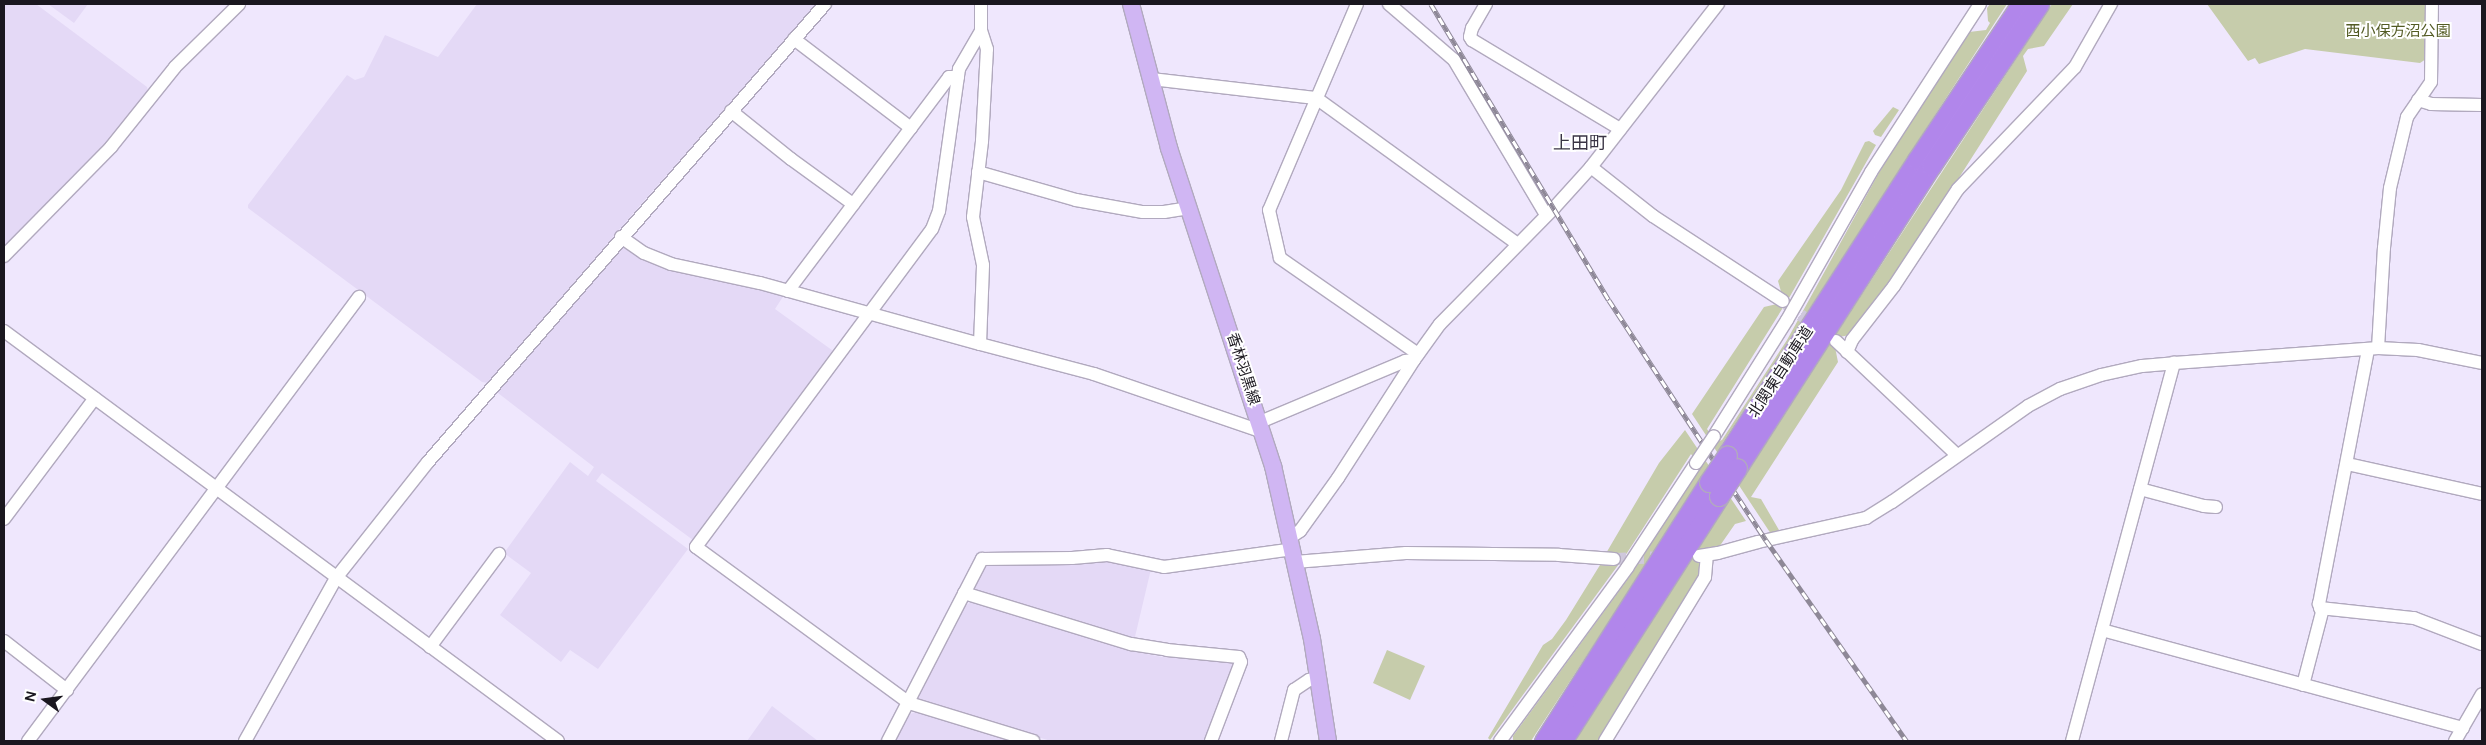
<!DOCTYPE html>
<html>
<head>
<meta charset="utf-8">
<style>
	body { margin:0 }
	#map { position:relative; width:2486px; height:745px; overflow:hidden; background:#efe7fd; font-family:"DM Sans","Noto Sans JP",sans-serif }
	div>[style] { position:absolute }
	.built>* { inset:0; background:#e4d9f6 }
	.green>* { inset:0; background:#c6ccab }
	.minor-tunnel>* { height:12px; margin-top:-6px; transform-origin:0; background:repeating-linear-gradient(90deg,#cfc8dc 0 12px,transparent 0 18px) }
	.roads { filter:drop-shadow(1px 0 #b1a9be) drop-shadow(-1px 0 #b1a9be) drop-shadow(0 1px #b1a9be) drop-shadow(0 -1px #b1a9be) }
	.minor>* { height:12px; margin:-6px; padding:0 6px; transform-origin:6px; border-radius:6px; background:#fff }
	.major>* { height:16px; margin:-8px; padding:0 8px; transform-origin:8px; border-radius:8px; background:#d0b6f3 }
	.highway>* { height:19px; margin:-9.5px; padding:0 9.5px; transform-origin:9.5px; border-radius:9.5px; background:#b186eb }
	.rail>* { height:4.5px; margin-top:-2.25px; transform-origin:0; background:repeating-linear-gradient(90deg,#fff 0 8px,#8e8897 0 16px); box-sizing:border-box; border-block:1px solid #8e8897 }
	.bridges { filter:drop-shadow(1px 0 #b1a9be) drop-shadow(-1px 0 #b1a9be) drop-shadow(0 1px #b1a9be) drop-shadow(0 -1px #b1a9be) }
	.minor-bridge>* { height:12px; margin:-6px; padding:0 6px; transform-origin:6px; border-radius:6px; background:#fff }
	.highway-bridge>* { height:19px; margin:-9.5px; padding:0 9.5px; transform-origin:9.5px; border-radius:9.5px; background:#b186eb }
	span { translate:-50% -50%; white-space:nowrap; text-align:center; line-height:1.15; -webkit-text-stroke:4px #fff; paint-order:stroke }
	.park-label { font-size:15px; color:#535b24 }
	.street-label { font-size:15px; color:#1a171f }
	.quarter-label { font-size:18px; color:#3a3445 }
	.frame { position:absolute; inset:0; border:5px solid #1a171f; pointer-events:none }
	.north { position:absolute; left:20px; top:675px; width:50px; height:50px; -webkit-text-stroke:4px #fff; paint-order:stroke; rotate:284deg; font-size:14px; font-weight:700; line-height:20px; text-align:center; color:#1a171f }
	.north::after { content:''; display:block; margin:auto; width:18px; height:22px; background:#1a171f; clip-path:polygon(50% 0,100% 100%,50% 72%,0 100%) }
</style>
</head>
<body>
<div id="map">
	<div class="built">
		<div style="clip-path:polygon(4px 4px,36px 4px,147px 87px,148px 91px,110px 142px,4px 251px)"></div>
		<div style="clip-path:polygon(48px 4px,88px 4px,74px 23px)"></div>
		<div style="clip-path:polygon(477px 4px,817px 4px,643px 202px,488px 383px,482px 382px,248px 208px,248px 205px,347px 75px,355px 80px,364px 77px,385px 35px,438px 57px)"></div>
		<div style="clip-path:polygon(622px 241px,641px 254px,786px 292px,775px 309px,836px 353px,693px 540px,602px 473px,596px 481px,688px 549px,598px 669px,570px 650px,561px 662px,500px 615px,531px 573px,504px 553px,570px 462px,588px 476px,594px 467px,498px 393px,498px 387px)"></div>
		<div style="clip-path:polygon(1107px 560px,1151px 569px,1134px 641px,970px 590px,983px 564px)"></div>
		<div style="clip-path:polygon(973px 601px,1097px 638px,1131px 651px,1162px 657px,1229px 660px,1233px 665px,1204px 741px,1051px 741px,919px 701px,918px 694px,966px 605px)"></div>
		<div style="clip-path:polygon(772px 706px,818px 741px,747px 741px)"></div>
		<div style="clip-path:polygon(916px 712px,1015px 741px,894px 741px,910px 714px)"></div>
	</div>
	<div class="green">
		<div style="clip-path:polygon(1990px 4px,2007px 4px,1722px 444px,1720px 449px,1741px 479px,2052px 4px,2073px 4px,2044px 46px,2028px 49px,2023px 56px,2027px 71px,1941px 206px,1873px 307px,1850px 335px,1839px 337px,1835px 347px,1838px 362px,1751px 497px,1761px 499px,1779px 530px,1778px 532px,1771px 534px,1692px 414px,1764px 307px,1777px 304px,1782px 295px,1778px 281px,1841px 190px,1865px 142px,1869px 141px,1876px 145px,1789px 298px,1707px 429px,1716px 442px,1722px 440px,1787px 340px,1881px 169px,1969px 32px,1986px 30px,1990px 23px,1988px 21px,1987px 8px)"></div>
		<div style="clip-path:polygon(2207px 4px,2427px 4px,2426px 59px,2420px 63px,2305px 49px,2259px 64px,2255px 58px,2248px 61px)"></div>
		<div style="clip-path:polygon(1893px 107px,1899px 110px,1881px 137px,1875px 135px,1873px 131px)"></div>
		<div style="clip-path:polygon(1685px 430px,1746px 521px,1735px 524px,1719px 547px,1701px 551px,1698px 562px,1701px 563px,1700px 574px,1599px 741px,1574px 741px,1719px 515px,1706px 473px,1531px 741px,1513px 741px,1513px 736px,1633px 572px,1700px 466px,1691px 454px,1627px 553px,1490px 740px,1488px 738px,1543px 645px,1552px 639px,1566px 620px,1600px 565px,1612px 566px,1615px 554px,1605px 555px,1659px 463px)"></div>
		<div style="clip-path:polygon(1387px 650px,1425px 666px,1410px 700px,1373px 683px)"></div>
	</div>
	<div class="minor-tunnel">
		<div style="left:1786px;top:304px;width:40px;rotate:37deg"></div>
		<div style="left:1614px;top:559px;width:52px;rotate:-2.2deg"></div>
	</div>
	<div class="roads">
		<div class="minor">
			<div style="left:1357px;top:4px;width:224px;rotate:113.1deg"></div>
			<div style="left:1269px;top:210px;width:49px;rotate:77.1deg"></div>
			<div style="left:1280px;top:258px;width:168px;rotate:34.8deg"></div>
			<div style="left:1389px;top:4px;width:86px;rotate:40.7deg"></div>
			<div style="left:1454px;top:60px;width:180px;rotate:59.3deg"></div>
			<div style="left:1486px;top:4px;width:28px;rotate:120deg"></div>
			<div style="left:1472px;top:28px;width:9px;rotate:103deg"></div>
			<div style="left:1470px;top:37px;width:4px;rotate:56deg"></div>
			<div style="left:1472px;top:40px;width:173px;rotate:31deg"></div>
			<div style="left:981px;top:31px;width:44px;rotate:120.1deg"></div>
			<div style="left:959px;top:69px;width:143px;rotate:98deg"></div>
			<div style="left:939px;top:211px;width:19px;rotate:111deg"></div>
			<div style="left:932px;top:229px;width:396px;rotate:126.6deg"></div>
			<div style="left:696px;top:547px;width:264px;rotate:36.2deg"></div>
			<div style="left:909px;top:703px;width:130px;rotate:17deg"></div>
			<div style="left:794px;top:39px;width:147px;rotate:37.3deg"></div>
			<div style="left:1151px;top:79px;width:166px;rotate:6.6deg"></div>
			<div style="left:1316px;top:98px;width:249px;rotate:35.9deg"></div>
			<div style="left:2418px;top:100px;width:14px;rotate:17deg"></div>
			<div style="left:2431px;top:104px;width:51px;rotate:1.1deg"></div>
			<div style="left:731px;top:111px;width:77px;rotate:38.7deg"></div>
			<div style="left:791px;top:159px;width:77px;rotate:36deg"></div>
			<div style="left:1591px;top:167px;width:79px;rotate:38.3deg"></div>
			<div style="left:1653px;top:216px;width:155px;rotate:33.2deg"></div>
			<div style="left:978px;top:172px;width:102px;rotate:15.9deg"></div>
			<div style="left:1076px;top:200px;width:68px;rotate:10.2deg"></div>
			<div style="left:1143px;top:212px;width:21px"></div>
			<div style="left:1164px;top:212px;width:24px;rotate:-9deg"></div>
			<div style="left:621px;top:237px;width:28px;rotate:35deg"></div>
			<div style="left:644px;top:253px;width:29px;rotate:22deg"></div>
			<div style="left:671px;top:264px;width:91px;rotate:12.1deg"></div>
			<div style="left:760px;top:283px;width:228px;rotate:15.5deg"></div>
			<div style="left:980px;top:344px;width:118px;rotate:14.7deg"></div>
			<div style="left:1094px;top:374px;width:179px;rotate:18.9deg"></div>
			<div style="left:4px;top:256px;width:153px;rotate:-45.5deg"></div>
			<div style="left:111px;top:147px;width:102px;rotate:-51.3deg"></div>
			<div style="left:175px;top:67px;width:90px;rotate:-44.5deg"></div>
			<div style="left:788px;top:291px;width:268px;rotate:-53deg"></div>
			<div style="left:949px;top:77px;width:9px"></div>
			<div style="left:4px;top:331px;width:689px;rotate:36.5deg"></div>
			<div style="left:1836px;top:341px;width:166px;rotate:43.3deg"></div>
			<div style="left:980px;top:344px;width:79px;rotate:-87.8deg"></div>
			<div style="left:983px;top:265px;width:49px;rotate:-101.8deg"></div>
			<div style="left:973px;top:217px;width:77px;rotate:-83.2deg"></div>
			<div style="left:982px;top:141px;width:92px;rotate:-86.9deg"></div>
			<div style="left:987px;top:49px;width:19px;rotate:-108deg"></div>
			<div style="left:981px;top:31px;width:27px;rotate:-90deg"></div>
			<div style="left:2378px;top:348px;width:100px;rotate:-86.6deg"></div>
			<div style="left:2384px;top:248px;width:60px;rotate:-84.3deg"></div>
			<div style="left:2390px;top:188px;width:73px;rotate:-76.5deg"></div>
			<div style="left:2407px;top:117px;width:42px;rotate:-55.6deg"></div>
			<div style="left:2431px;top:82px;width:78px;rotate:-89.3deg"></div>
			<div style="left:1847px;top:352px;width:13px;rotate:-67deg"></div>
			<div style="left:1852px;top:340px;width:68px;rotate:-52.1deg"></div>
			<div style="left:1894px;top:286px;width:116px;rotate:-56.6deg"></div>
			<div style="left:1958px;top:189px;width:169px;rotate:-46.2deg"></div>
			<div style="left:2075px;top:67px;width:73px;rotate:-60.3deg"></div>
			<div style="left:1260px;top:422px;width:157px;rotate:-22.8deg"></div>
			<div style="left:1405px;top:361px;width:9px;rotate:-6deg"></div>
			<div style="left:1714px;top:436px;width:137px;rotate:-57.8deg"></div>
			<div style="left:1787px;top:320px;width:170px;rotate:-60.4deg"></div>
			<div style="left:1871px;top:172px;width:200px;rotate:-57deg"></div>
			<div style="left:2347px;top:464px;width:138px;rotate:12.5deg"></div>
			<div style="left:2140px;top:489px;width:66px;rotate:14.9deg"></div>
			<div style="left:2204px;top:506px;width:12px;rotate:5deg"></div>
			<div style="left:4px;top:519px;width:151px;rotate:-53.1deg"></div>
			<div style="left:1291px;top:537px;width:11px;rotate:-34deg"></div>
			<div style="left:1300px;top:531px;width:65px;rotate:-54.4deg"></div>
			<div style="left:1338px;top:478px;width:140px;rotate:-57.2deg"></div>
			<div style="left:1414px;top:360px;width:44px;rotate:-54.2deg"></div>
			<div style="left:1440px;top:324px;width:163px;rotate:-45.5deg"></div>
			<div style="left:1554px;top:208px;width:55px;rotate:-47.9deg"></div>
			<div style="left:1591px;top:167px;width:207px;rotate:-52.1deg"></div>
			<div style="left:1699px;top:556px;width:19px;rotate:-9deg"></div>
			<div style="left:1718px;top:553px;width:41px;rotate:-15.4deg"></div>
			<div style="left:1758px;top:542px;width:111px;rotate:-12.5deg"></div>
			<div style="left:1866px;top:518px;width:31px;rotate:-32deg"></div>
			<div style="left:1892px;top:502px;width:166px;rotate:-35.2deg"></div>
			<div style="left:2028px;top:406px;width:36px;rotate:-28deg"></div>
			<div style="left:2060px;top:389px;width:43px;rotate:-18.9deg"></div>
			<div style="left:2101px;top:375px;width:42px;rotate:-12.4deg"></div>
			<div style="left:2142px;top:366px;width:32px;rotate:-5deg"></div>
			<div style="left:2174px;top:363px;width:205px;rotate:-4.2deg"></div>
			<div style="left:2378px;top:348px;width:40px;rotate:2.9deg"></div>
			<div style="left:2418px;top:350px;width:65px;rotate:11.5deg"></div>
			<div style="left:1295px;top:562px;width:111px;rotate:-4.6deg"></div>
			<div style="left:1406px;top:553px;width:153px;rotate:0.7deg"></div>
			<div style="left:1559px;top:555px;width:55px;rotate:4.2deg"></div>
			<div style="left:964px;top:593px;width:175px;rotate:17deg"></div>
			<div style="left:1131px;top:644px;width:36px;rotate:9deg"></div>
			<div style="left:1167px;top:650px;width:72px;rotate:5.6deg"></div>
			<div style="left:1239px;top:657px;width:5px;rotate:68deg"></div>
			<div style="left:1241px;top:662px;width:85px;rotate:110.8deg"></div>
			<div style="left:2320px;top:608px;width:95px;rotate:6.1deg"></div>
			<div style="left:2414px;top:618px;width:73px;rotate:20.9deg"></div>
			<div style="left:2102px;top:630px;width:374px;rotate:15.2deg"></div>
			<div style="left:4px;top:641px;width:80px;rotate:37.9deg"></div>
			<div style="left:430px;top:647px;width:116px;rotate:-53.4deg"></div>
			<div style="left:2303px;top:685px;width:75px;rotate:-75.4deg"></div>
			<div style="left:2322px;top:612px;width:9px;rotate:-111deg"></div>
			<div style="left:2319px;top:604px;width:259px;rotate:-79.1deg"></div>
			<div style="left:28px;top:741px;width:554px;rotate:-53.3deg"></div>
			<div style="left:245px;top:741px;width:187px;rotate:-60.8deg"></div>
			<div style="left:336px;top:578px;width:148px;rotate:-51.6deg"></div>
			<div style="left:428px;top:462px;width:606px;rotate:-49.08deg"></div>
			<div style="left:888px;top:741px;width:205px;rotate:-62.7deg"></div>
			<div style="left:982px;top:559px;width:90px;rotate:-0.6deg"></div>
			<div style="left:1072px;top:558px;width:35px;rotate:-5deg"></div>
			<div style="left:1107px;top:555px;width:58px;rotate:11.9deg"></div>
			<div style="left:1164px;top:567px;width:130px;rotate:-7.9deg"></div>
			<div style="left:1281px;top:741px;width:53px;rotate:-75.7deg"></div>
			<div style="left:1294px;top:690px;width:18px;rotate:-34deg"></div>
			<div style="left:1309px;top:680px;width:10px;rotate:-17deg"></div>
			<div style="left:1500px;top:741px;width:215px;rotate:-53.7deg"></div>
			<div style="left:1627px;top:568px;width:126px;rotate:-56.7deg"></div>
			<div style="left:1605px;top:741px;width:192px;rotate:-58.6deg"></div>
			<div style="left:1705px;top:577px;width:22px;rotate:-85deg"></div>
			<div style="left:2072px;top:741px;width:392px;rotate:-74.9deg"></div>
			<div style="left:2455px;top:741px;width:54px;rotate:-60.1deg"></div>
		</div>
		<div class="major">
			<div style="left:1131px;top:4px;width:149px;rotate:75.2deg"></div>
			<div style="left:1169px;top:148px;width:335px;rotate:71.9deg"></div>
			<div style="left:1273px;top:466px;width:177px;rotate:77.3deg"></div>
			<div style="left:1312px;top:639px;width:103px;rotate:81.1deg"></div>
		</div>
		<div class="highway">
			<div style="left:1727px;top:455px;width:351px;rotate:-57.2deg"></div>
			<div style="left:1917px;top:160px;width:187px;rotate:-56.3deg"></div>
			<div style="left:1737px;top:468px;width:359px;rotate:-57.3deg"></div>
			<div style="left:1931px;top:166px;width:195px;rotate:-56.3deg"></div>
			<div style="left:1544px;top:741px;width:307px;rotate:-57.5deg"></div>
			<div style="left:1562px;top:741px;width:291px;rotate:-57.3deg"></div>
		</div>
	</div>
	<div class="rail">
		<div style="left:1431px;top:4px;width:345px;rotate:59deg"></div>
		<div style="left:1609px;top:300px;width:287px;rotate:56.8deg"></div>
		<div style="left:1766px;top:540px;width:246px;rotate:55deg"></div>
	</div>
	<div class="bridges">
		<div class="minor-bridge">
			<div style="left:1696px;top:463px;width:32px;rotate:-56deg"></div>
		</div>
		<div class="highway-bridge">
			<div style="left:1709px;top:482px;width:32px;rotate:-56deg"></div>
			<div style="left:1719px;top:496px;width:33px;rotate:-57deg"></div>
		</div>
	</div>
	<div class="park-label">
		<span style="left:2398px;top:32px">西小保方沼公園</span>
	</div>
	<div class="street-label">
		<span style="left:1243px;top:369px;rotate:72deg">香林羽黒線</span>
		<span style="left:1781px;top:372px;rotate:-57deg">北関東自動車道</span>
	</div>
	<div class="quarter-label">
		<span style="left:1580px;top:143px">上田町</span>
	</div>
	<div class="frame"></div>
	<div class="north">N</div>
</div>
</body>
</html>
